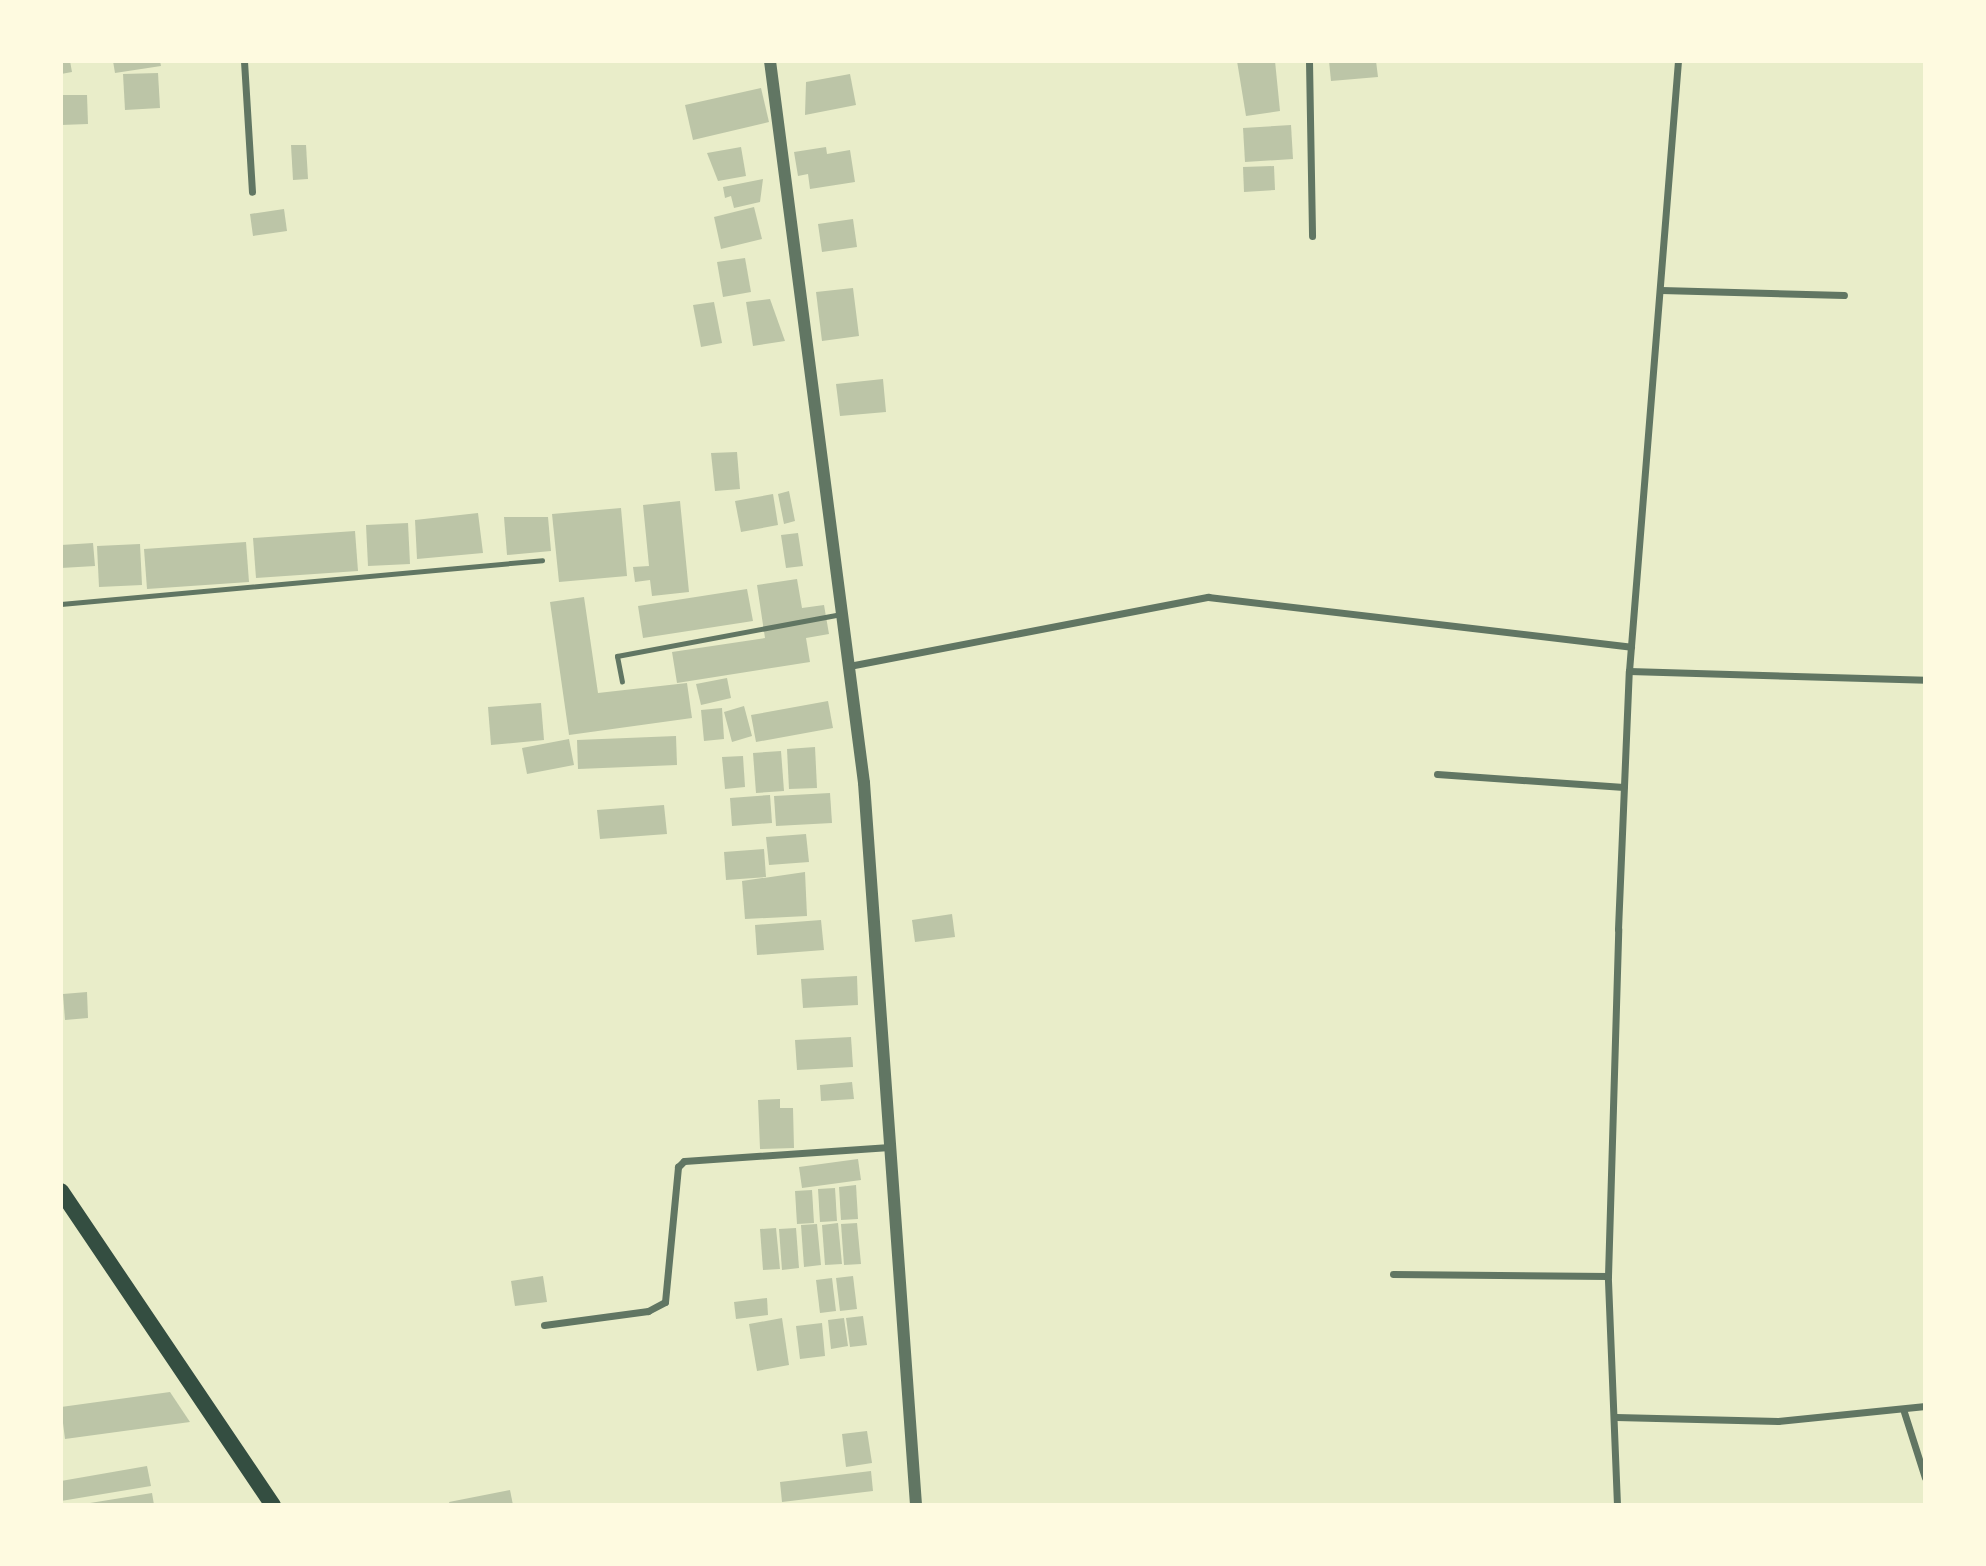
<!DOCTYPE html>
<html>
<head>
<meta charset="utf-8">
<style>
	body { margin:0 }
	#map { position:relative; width:1986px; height:1566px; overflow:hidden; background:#e9edc9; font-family:"Work Sans",sans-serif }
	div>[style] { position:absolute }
	.building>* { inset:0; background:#bcc5a7 }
	.service>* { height:4.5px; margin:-2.25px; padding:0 2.25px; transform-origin:2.25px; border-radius:2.25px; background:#617663 }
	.minor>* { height:7px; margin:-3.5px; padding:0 3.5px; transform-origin:3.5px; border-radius:3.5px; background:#617663 }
	.tertiary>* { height:12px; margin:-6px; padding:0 6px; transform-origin:6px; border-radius:6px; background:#617663 }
	.trunk>* { height:16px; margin:-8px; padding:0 8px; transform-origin:8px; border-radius:8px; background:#344e41 }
	span { translate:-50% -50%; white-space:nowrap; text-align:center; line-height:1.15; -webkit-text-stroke:7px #fefae0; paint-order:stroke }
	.frame { position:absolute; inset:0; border:63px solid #fefae0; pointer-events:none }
</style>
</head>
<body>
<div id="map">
	<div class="building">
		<div style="clip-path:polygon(61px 61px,70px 61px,72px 72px,61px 74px)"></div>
		<div style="clip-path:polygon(113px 61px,160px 61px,161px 66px,115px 73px)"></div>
		<div style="clip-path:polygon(1237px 61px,1275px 61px,1280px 111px,1246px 116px)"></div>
		<div style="clip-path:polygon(1329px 61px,1376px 61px,1378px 77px,1331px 81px)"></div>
		<div style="clip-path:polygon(158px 73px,160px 108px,125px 110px,123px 74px)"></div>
		<div style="clip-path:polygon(850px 74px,856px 105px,805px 115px,806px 82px)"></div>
		<div style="clip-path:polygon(761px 88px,769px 122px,693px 140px,685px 105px)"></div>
		<div style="clip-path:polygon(61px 95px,87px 95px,88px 124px,61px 125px)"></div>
		<div style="clip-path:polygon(1291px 125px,1293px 159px,1245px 162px,1243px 128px)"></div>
		<div style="clip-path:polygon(291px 145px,306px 145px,308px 179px,293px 180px)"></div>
		<div style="clip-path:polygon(741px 147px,746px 176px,718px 181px,707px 153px)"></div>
		<div style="clip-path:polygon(826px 147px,827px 154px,850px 150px,855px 182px,810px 189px,808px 174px,798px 176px,794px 152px)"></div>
		<div style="clip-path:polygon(1274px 166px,1275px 190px,1244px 192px,1243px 167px)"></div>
		<div style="clip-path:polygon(763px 179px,760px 202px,734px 208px,731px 196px,725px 198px,723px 187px)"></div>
		<div style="clip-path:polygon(754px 207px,762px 239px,721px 249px,714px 217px)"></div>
		<div style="clip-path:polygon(284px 209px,287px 231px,253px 236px,250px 214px)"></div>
		<div style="clip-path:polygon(853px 219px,857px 247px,822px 252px,818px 224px)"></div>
		<div style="clip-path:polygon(745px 258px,751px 292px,723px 297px,717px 262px)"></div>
		<div style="clip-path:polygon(853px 288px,859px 336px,822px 341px,816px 292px)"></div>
		<div style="clip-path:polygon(770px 299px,785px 341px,753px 346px,746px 302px)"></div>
		<div style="clip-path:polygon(714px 302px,722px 343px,701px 347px,693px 305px)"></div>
		<div style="clip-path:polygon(883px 379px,886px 412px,840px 416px,836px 384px)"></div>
		<div style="clip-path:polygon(737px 452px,740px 489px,715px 491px,711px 453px)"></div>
		<div style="clip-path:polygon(789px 491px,795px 521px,784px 524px,778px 494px)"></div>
		<div style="clip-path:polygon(773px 494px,778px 525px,741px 532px,735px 501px)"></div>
		<div style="clip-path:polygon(680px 501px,689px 592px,652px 596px,650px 580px,635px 582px,633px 567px,649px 566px,643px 505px)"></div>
		<div style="clip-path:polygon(621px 508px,627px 576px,559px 582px,552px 514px)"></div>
		<div style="clip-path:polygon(478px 513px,483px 553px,417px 559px,415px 520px)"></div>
		<div style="clip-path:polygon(504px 517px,548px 517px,551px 551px,507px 555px)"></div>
		<div style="clip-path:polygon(408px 523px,410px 564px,368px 566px,366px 525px)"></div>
		<div style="clip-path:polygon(355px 531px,358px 571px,256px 578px,253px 538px)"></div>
		<div style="clip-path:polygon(798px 533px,803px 566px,786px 568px,781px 535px)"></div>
		<div style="clip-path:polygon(246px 542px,249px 582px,147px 589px,144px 549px)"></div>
		<div style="clip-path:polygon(93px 543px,95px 566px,61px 568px,61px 545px)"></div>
		<div style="clip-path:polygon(140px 544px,142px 585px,99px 587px,97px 546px)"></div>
		<div style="clip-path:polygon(797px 579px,802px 608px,824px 605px,829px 634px,806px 638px,810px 662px,677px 683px,672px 652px,765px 638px,757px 585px)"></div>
		<div style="clip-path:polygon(747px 589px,753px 621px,643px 638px,638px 606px)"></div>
		<div style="clip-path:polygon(584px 597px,598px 693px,687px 683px,692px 718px,569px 735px,550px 602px)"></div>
		<div style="clip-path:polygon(727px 678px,731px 698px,701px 705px,696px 684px)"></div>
		<div style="clip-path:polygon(828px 701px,833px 728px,756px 742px,751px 715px)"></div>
		<div style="clip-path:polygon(541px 703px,544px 740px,491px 745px,488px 707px)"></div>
		<div style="clip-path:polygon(744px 706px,752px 736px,732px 742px,724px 712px)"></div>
		<div style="clip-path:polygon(722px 708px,724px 739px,704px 741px,701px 710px)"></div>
		<div style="clip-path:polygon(676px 736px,677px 765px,578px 769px,577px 740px)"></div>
		<div style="clip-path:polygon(569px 739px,574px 765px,527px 774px,522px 748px)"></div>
		<div style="clip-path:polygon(815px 747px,817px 788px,789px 789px,787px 749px)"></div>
		<div style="clip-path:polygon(781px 751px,784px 791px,756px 793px,753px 753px)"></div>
		<div style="clip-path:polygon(743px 756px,745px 787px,725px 789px,722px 757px)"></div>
		<div style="clip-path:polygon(830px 793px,832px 823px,776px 826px,774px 796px)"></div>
		<div style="clip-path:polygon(770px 795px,772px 823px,732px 826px,730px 798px)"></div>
		<div style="clip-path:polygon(664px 805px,667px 834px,600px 839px,597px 810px)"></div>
		<div style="clip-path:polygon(806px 834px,809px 862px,769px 865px,766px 837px)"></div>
		<div style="clip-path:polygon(764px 849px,766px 877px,726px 880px,724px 852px)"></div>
		<div style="clip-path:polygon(805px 872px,807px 916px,745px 919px,742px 881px)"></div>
		<div style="clip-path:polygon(952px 914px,955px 937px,915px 942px,912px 920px)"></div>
		<div style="clip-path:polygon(821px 920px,824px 950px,757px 955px,755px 925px)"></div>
		<div style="clip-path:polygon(857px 976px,858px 1005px,803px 1008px,801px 979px)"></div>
		<div style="clip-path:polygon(87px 992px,88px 1018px,65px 1020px,63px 994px)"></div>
		<div style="clip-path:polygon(851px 1037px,853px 1067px,797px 1070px,795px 1040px)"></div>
		<div style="clip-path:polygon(852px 1082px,854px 1099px,821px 1101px,820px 1085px)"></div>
		<div style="clip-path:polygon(780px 1099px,780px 1108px,793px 1108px,794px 1148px,760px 1149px,758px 1100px)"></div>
		<div style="clip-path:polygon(858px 1159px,861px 1180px,802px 1188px,799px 1167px)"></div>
		<div style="clip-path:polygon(856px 1185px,858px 1219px,841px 1220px,839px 1187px)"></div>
		<div style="clip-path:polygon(835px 1188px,837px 1221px,820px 1222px,818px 1189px)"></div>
		<div style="clip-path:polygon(812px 1190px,814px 1223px,797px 1224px,795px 1191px)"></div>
		<div style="clip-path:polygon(838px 1223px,842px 1264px,825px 1265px,822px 1225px)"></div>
		<div style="clip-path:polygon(857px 1223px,861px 1264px,844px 1265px,841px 1224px)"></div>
		<div style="clip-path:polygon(817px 1224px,821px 1265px,804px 1267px,801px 1225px)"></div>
		<div style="clip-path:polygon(776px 1228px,780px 1269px,763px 1270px,760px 1229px)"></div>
		<div style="clip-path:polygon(796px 1228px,799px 1268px,782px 1270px,779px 1229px)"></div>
		<div style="clip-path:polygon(543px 1276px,547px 1302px,515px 1306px,511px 1281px)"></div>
		<div style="clip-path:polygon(853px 1276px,857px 1309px,840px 1311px,836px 1278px)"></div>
		<div style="clip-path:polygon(832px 1278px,836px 1311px,820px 1313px,816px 1280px)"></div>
		<div style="clip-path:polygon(767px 1298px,768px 1315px,736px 1319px,734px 1302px)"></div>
		<div style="clip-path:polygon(863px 1316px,867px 1345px,850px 1347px,846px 1318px)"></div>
		<div style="clip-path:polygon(782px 1318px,789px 1365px,757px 1371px,749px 1324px)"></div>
		<div style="clip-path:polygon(844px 1318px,848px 1346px,831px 1349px,828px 1320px)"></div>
		<div style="clip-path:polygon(822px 1323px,825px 1356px,800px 1359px,796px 1326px)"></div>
		<div style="clip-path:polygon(170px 1392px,190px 1422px,65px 1439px,61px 1407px)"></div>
		<div style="clip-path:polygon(867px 1431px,872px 1463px,846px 1467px,842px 1434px)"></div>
		<div style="clip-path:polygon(147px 1466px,151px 1486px,61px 1501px,61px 1481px)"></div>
		<div style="clip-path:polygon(871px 1471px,873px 1491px,782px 1502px,780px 1482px)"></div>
		<div style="clip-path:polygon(510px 1490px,513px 1505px,450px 1505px,449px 1502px)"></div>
		<div style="clip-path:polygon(152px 1493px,154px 1505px,90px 1505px,90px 1503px)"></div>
	</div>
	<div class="service">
		<div style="left:61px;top:604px;width:483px;rotate:-5.2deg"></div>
		<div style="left:622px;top:682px;width:26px;rotate:-101deg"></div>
		<div style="left:617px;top:656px;width:228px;rotate:-10.6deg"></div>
	</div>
	<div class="minor">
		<div style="left:244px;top:61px;width:131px;rotate:86.5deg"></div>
		<div style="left:1309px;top:61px;width:175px;rotate:89deg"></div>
		<div style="left:1661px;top:290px;width:183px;rotate:1.6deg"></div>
		<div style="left:849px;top:666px;width:366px;rotate:-10.9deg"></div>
		<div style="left:1208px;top:597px;width:426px;rotate:6.7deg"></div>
		<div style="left:1629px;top:671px;width:296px;rotate:1.7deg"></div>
		<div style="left:1437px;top:774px;width:187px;rotate:4deg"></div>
		<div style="left:1393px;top:1274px;width:215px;rotate:0.5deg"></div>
		<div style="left:544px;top:1325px;width:105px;rotate:-7.7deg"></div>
		<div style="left:648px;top:1311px;width:19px;rotate:-28deg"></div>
		<div style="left:665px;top:1302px;width:136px;rotate:-84.5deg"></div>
		<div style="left:678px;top:1167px;width:8px;rotate:-45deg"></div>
		<div style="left:684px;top:1161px;width:206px;rotate:-3.9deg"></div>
		<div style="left:1904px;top:1412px;width:69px;rotate:72.3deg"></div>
		<div style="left:1616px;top:1417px;width:162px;rotate:1.4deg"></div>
		<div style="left:1778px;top:1421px;width:148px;rotate:-5.8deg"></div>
		<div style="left:1617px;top:1505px;width:229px;rotate:-92.3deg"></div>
		<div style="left:1608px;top:1276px;width:347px;rotate:-88.3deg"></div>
		<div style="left:1618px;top:929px;width:258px;rotate:-87.6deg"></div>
		<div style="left:1629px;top:671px;width:612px;rotate:-85.41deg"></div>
	</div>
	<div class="tertiary">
		<div style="left:770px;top:61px;width:728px;rotate:82.58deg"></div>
		<div style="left:864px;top:783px;width:724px;rotate:85.88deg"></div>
	</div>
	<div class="trunk">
		<div style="left:61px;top:1191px;width:379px;rotate:56deg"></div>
	</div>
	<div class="frame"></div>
</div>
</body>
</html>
